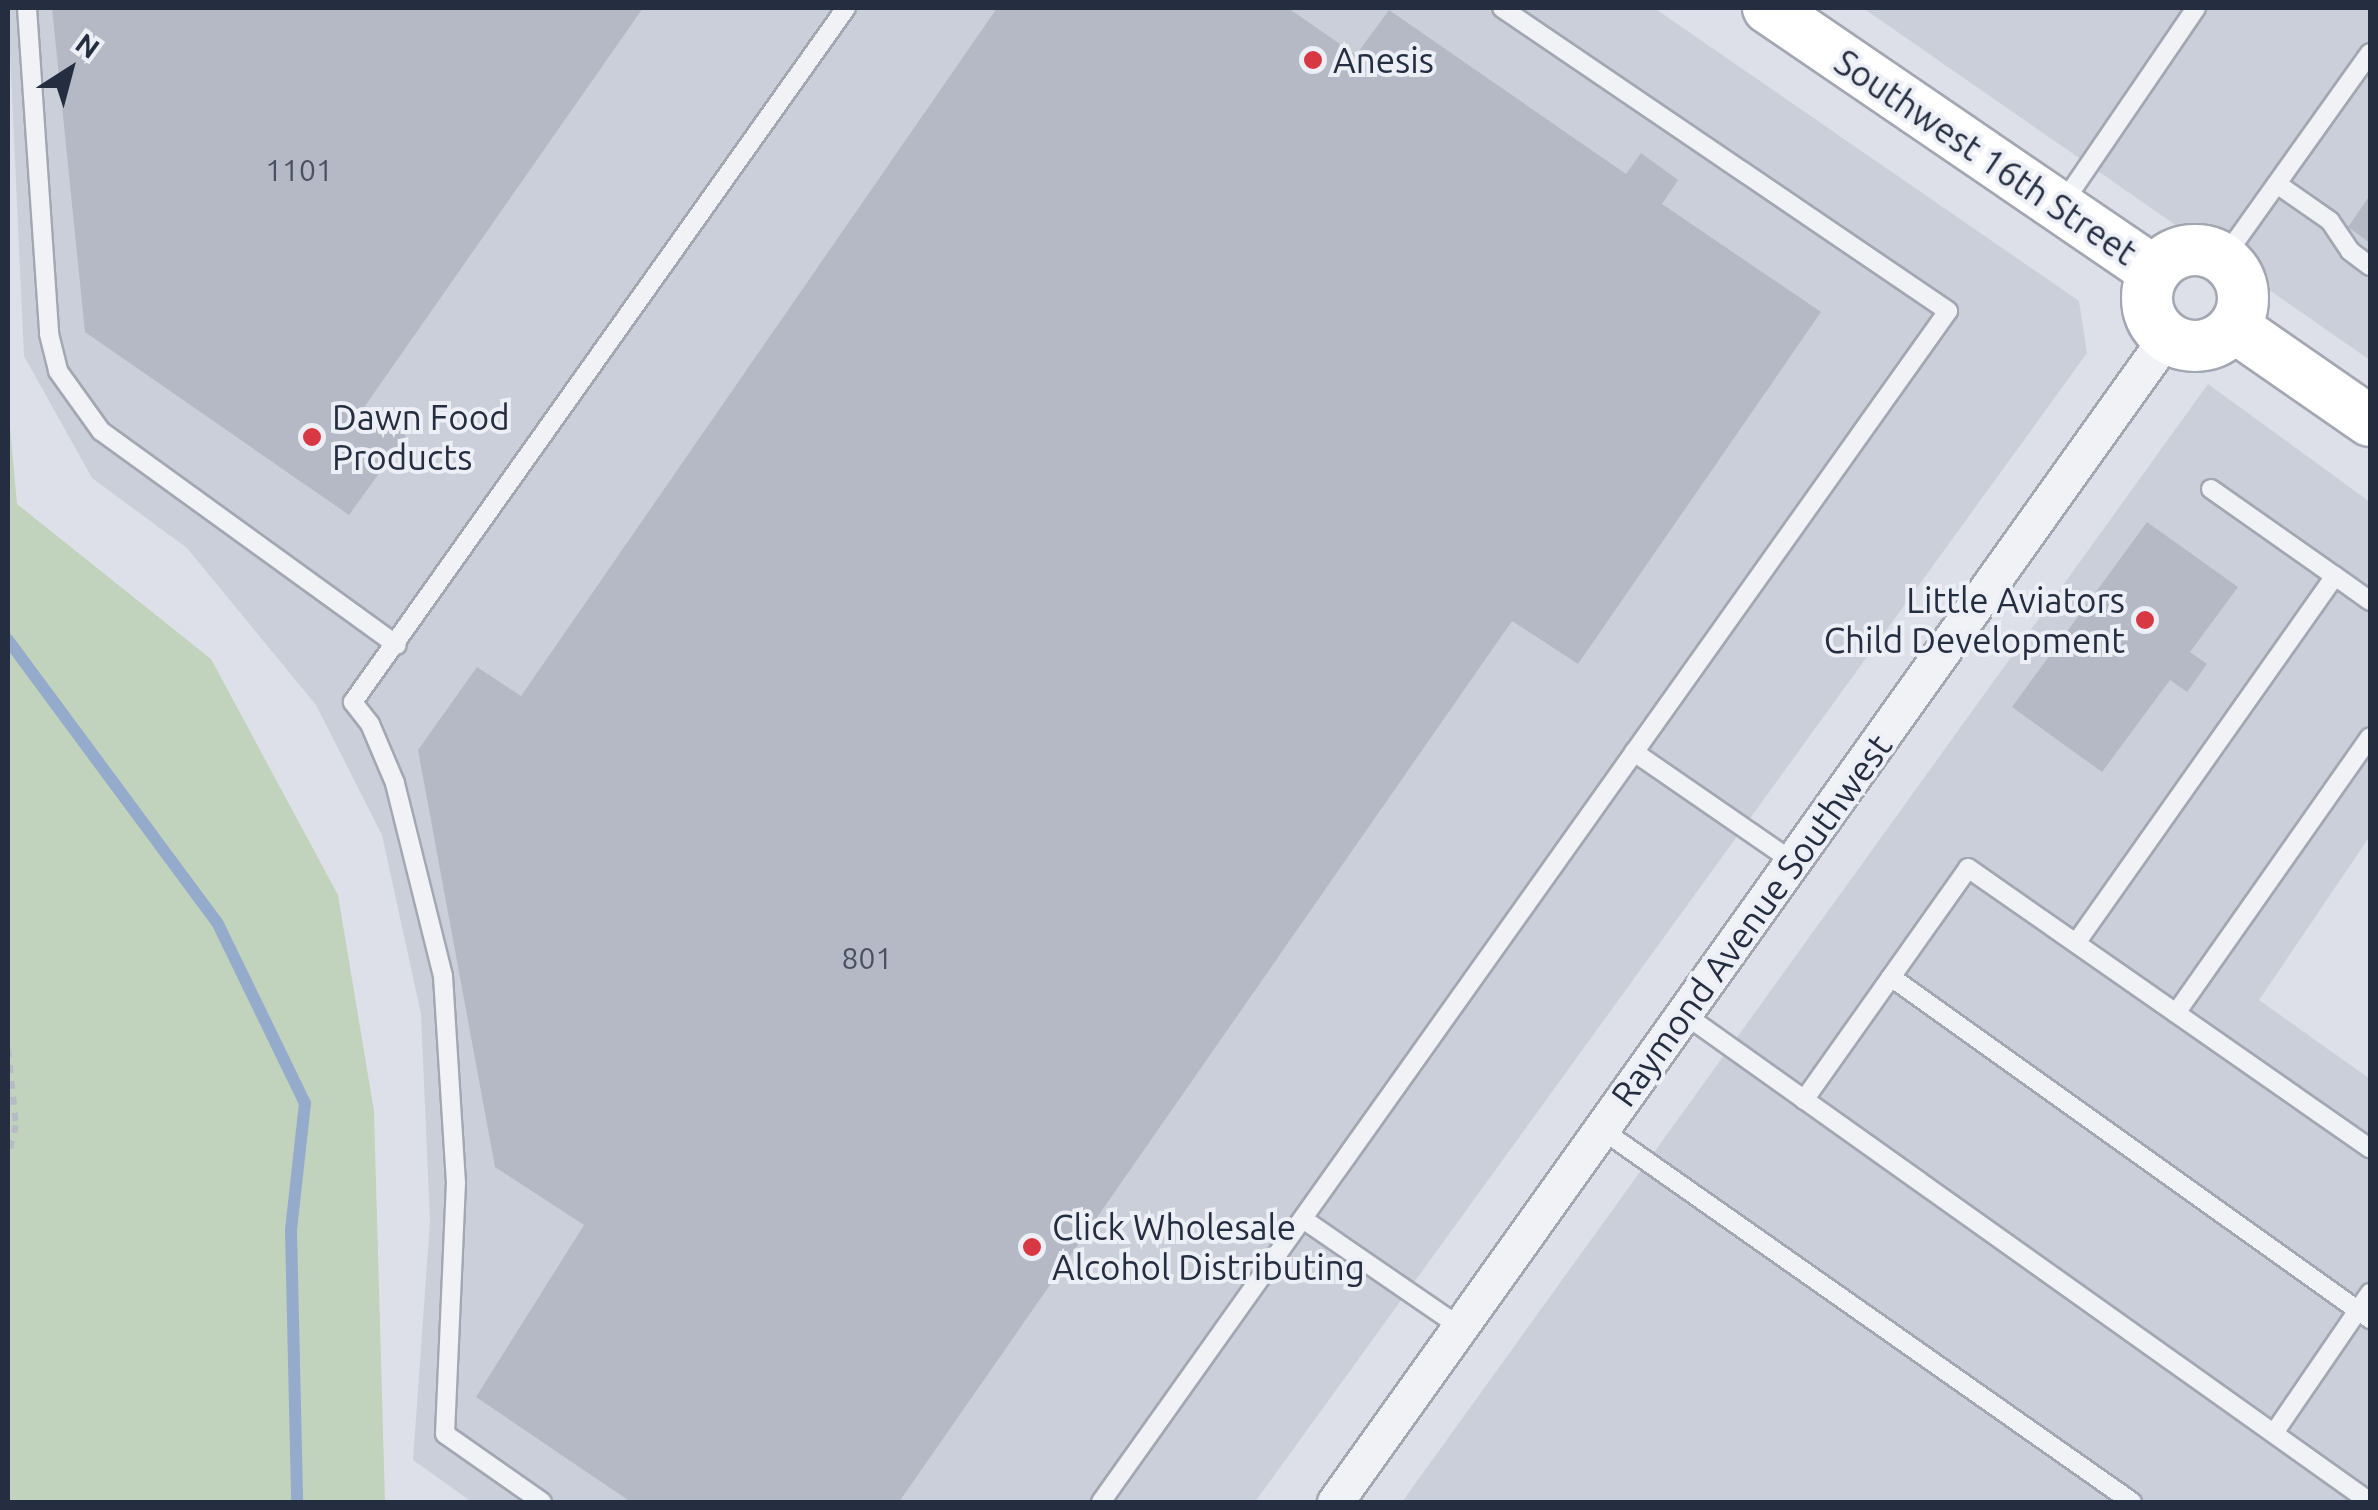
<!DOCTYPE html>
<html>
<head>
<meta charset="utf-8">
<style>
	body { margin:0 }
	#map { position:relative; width:2378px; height:1510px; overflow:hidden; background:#dde0e8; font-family:Ubuntu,sans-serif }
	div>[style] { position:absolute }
	.built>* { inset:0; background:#cbcfda }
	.green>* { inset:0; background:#c1d3bd }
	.stream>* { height:12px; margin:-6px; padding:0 6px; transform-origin:6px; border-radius:6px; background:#95abcb }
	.building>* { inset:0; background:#b4b9c5 }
	.path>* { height:6px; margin-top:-3px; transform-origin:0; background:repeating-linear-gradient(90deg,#b7bbc3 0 8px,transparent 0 16px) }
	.roads { filter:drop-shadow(2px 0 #a2a7b2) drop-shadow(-2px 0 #a2a7b2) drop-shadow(0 2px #a2a7b2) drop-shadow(0 -2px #a2a7b2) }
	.lane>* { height:18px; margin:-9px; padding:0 9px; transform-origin:9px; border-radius:9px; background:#f0f2f6 }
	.street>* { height:35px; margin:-17.5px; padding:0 17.5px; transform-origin:17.5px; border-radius:17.5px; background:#f0f2f6 }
	.secondary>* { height:50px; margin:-25px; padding:0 25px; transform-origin:25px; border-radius:25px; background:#fff }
	.secondary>.ring { margin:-25px; padding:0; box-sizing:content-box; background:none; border:50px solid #fff; border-radius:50% }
	.dots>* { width:28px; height:28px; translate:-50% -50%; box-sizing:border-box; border:5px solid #ecf0f6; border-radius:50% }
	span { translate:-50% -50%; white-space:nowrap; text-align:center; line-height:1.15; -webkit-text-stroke:8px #ecf0f6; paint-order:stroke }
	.number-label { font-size:30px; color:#495061 }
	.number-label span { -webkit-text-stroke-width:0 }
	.poi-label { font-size:35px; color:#252d40 }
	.left { translate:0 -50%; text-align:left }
	.right { translate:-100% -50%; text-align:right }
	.street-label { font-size:35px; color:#252d40 }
	.frame { position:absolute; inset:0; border:10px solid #252d40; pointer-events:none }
	.north { position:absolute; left:20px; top:20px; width:100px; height:100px; -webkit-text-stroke:8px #ecf0f6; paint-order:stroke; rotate:36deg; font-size:28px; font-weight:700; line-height:40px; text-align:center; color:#252d40 }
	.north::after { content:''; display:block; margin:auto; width:35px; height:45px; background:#252d40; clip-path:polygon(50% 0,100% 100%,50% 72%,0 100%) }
</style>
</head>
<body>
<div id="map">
	<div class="built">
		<div style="clip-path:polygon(8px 8px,1654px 8px,2079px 301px,2087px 353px,1255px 1502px,472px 1502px,413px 1460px,430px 1221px,421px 1014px,382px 835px,316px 705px,187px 548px,92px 478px,24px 356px)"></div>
		<div style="clip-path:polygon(1863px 8px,2370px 8px,2370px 360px)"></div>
		<div style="clip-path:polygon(2208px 384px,2370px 502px,2370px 836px,2259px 1000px,2370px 1079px,2370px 1502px,1402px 1502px)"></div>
	</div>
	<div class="green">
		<div style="clip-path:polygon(8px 405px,17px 504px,211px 659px,338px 895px,374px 1111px,385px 1502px,8px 1502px)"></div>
	</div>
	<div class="stream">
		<div style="left:8px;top:640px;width:353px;rotate:53.5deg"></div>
		<div style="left:218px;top:924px;width:199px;rotate:64.1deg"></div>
		<div style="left:305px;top:1103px;width:128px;rotate:96.3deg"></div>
		<div style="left:291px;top:1230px;width:272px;rotate:88.7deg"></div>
	</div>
	<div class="building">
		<div style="clip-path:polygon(52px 8px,643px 8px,365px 406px,406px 436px,349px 515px,85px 332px)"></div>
		<div style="clip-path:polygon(997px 8px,1288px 8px,1356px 55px,1389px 10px,1626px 174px,1641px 153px,1678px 180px,1662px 204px,1821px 312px,1578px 664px,1512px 621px,899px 1502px,631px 1502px,476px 1397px,584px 1225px,495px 1167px,418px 750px,477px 667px,521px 696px)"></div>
		<div style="clip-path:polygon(2370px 195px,2370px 243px,2348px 227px)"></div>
		<div style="clip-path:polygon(2147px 522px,2238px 587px,2190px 652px,2207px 664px,2187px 692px,2170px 680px,2102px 772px,2012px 707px)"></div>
	</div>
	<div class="path">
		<div style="left:8px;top:1049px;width:76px;rotate:84deg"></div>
		<div style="left:16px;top:1125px;width:32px;rotate:104deg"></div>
	</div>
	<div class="roads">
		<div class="lane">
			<div style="left:27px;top:8px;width:327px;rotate:86.1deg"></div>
			<div style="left:49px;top:334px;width:38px;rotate:76deg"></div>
			<div style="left:58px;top:371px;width:74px;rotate:54.4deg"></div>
			<div style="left:101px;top:431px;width:365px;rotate:35.9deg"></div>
			<div style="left:2277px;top:184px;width:65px;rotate:34.9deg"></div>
			<div style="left:2330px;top:221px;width:36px;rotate:56deg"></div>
			<div style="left:2350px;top:251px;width:25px;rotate:37deg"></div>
			<div style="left:2063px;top:203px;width:236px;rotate:-55.7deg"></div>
			<div style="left:2223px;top:259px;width:253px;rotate:-54.5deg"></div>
			<div style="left:2211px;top:489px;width:151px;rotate:35.1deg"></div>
			<div style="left:1634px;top:752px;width:192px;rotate:34.6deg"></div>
			<div style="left:2076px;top:943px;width:449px;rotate:-54.8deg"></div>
			<div style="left:2335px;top:576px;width:43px;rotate:35.5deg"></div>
			<div style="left:1891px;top:977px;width:589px;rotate:35.53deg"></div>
			<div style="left:2176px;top:1013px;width:337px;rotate:-54.9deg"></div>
			<div style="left:1684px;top:1014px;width:842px;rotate:35.43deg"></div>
			<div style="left:1804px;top:1100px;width:284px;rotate:-54.7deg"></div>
			<div style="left:1968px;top:868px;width:490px;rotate:34.9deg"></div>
			<div style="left:1601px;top:1129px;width:649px;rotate:35.09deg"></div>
			<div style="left:1303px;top:1219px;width:191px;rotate:34.5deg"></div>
			<div style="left:2274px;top:1433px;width:170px;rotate:-55.6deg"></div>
			<div style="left:542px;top:1502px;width:118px;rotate:-145deg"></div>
			<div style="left:445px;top:1434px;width:251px;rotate:-87.5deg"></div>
			<div style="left:456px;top:1183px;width:207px;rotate:-93.6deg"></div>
			<div style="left:443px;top:976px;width:199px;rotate:-104deg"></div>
			<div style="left:395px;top:783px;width:64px;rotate:-113deg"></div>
			<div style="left:370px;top:724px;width:28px;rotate:-128deg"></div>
			<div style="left:353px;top:702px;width:851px;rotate:-54.61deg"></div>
			<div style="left:1101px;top:1502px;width:1461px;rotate:-54.58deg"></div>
			<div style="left:1948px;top:311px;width:539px;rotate:-145.81deg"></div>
		</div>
		<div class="street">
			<div style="left:1335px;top:1502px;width:1432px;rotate:-54.47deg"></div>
		</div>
		<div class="secondary">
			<div style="left:1768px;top:8px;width:468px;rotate:34.3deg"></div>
			<div class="ring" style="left:2147px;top:250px;width:46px;height:46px"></div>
			<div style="left:2234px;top:327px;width:165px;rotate:34.7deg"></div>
		</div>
	</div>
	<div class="dots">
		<div style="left:1313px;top:60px;background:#d73843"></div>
		<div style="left:312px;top:437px;background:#d73843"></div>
		<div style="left:2145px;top:620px;background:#d73843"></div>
		<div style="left:1032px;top:1247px;background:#d73843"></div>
	</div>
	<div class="number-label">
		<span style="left:299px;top:170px">1101</span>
		<span style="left:867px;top:958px">801</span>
	</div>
	<div class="poi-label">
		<span class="left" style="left:1333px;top:60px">Anesis</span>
		<span class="left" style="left:332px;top:437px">Dawn Food<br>Products</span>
		<span class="right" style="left:2125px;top:620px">Little Aviators<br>Child Development</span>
		<span class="left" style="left:1052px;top:1247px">Click Wholesale<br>Alcohol Distributing</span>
	</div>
	<div class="street-label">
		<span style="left:1986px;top:157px;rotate:34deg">Southwest 16th Street</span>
		<span style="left:1751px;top:920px;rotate:-54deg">Raymond Avenue Southwest</span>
	</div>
	<div class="frame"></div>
	<div class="north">N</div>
</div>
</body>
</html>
